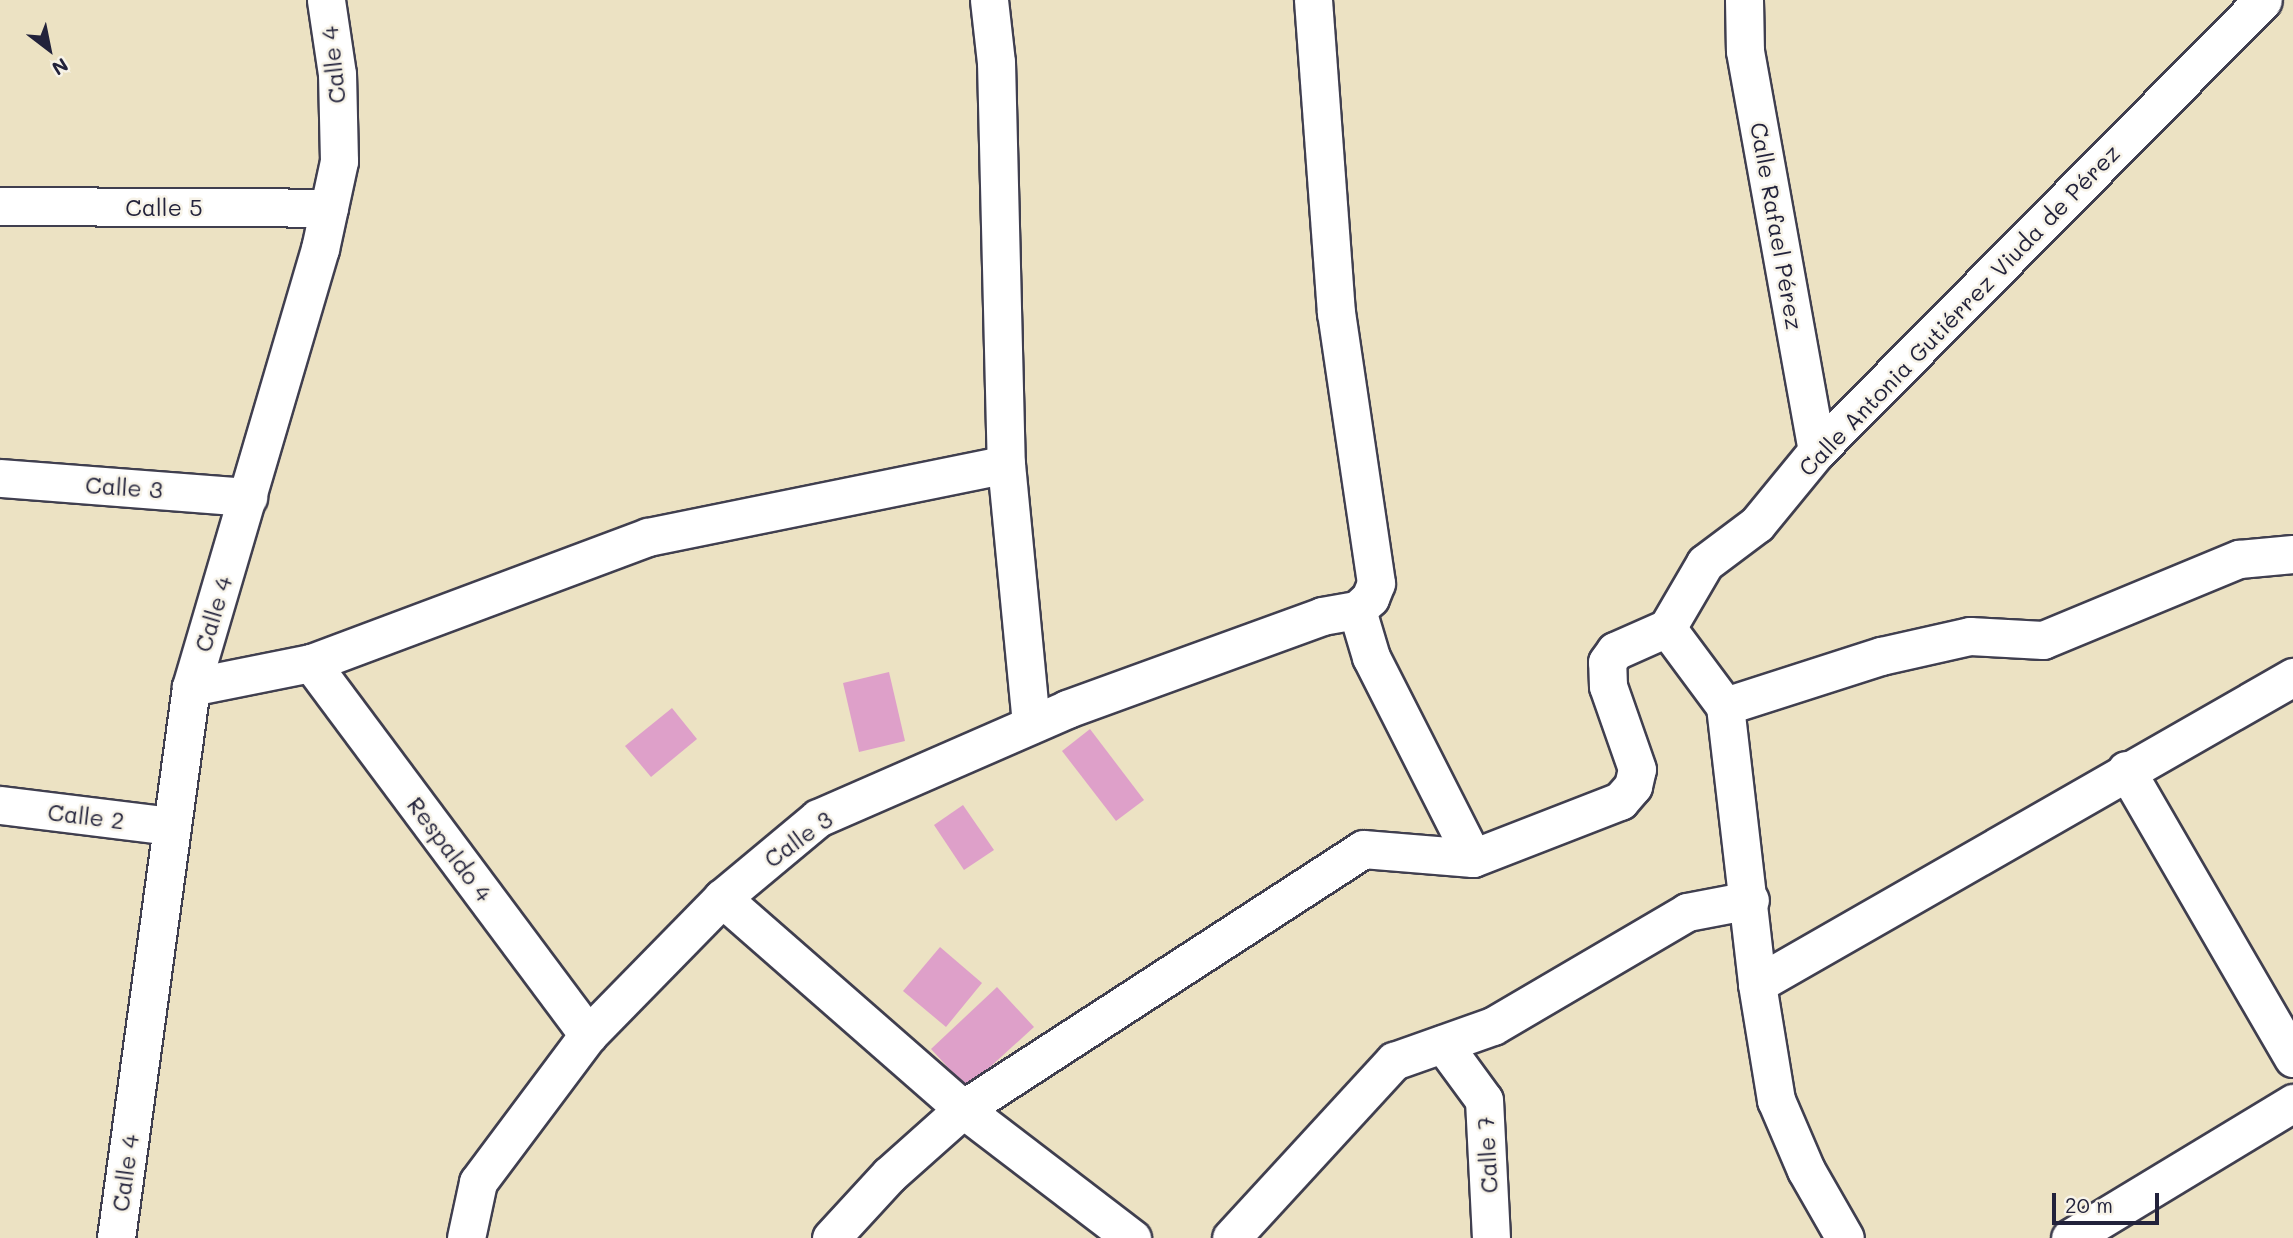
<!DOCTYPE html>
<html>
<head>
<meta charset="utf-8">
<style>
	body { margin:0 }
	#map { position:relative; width:2293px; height:1238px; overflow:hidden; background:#ece2c3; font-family:Mali,sans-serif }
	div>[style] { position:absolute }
	.building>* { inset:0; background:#dea0c9 }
	.roads { filter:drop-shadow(2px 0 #403f4f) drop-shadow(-2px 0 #403f4f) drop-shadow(0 2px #403f4f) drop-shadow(0 -2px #403f4f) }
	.street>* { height:37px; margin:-18.5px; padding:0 18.5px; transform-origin:18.5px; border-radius:18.5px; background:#fff }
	span { translate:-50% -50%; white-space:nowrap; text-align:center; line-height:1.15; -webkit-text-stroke:5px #f7f3e8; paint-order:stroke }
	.street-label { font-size:23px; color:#22223b }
	.north { position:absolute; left:14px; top:14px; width:70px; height:70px; -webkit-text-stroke:5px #f7f3e8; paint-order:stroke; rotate:148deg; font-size:19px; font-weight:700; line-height:28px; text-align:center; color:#22223b }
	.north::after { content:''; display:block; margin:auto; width:24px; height:32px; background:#22223b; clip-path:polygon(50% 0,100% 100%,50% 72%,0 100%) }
	.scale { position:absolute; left:2052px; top:1193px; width:107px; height:32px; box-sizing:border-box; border:4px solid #22223b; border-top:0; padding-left:9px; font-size:21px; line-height:24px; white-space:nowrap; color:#22223b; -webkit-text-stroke:5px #f7f3e8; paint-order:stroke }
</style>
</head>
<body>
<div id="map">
	<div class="building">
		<div style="clip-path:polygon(889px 672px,905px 741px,859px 752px,843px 683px)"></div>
		<div style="clip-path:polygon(672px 708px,697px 739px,651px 777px,625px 746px)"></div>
		<div style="clip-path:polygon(1090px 729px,1144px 800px,1116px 821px,1062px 751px)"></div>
		<div style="clip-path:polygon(963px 805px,994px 850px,964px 870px,934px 825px)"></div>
		<div style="clip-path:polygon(940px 947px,982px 983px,946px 1027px,903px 991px)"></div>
		<div style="clip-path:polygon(997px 987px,1034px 1027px,967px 1088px,931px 1049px)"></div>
	</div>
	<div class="roads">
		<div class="street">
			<div style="left:989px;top:0;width:62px;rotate:83.6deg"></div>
			<div style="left:996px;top:62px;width:402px;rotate:88.6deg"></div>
			<div style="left:1006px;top:464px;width:261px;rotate:84.5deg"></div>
			<div style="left:1744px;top:0;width:51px;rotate:88.9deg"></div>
			<div style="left:1745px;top:51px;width:406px;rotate:79.8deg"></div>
			<div style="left:0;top:206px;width:329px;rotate:0.3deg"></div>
			<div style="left:0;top:478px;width:249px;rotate:4.4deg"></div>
			<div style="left:1357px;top:610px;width:49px;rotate:73.4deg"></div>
			<div style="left:1371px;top:657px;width:225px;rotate:63.1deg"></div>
			<div style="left:1667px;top:628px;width:75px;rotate:-59.7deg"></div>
			<div style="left:1705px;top:563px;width:65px;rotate:-36.9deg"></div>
			<div style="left:1757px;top:524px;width:94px;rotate:-50.6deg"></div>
			<div style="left:1817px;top:451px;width:634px;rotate:-45.32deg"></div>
			<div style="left:1667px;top:628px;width:97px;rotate:53.4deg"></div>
			<div style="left:1725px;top:706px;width:280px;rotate:83.4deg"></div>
			<div style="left:1757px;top:984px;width:118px;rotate:80.7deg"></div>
			<div style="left:1776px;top:1100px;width:76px;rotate:66.8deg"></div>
			<div style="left:1806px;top:1170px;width:78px;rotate:60.2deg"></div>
			<div style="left:311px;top:663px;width:464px;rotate:53.3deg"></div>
			<div style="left:191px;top:687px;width:122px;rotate:-11.3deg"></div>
			<div style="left:311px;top:663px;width:360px;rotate:-20.5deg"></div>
			<div style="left:648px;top:537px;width:365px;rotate:-11.5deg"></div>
			<div style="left:1725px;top:706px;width:164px;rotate:-17.8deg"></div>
			<div style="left:1881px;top:656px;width:91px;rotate:-12.7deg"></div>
			<div style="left:1970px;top:636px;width:73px;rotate:3.1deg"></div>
			<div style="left:2043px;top:640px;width:212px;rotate:-22.5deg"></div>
			<div style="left:2239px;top:559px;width:54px;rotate:-5.3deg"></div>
			<div style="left:2126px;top:770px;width:333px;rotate:59.9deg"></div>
			<div style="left:0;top:805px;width:173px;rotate:7deg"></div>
			<div style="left:722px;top:898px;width:320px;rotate:41.2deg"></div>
			<div style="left:963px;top:1109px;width:213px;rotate:37.4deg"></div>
			<div style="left:1757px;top:984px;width:618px;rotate:-29.8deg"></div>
			<div style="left:1443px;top:1044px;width:69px;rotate:53.8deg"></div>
			<div style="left:1484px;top:1100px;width:138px;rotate:87.1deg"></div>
			<div style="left:116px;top:1238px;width:556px;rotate:-82.25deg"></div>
			<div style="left:191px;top:687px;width:457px;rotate:-73.6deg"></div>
			<div style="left:320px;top:249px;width:90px;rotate:-77.8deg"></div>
			<div style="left:339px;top:161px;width:87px;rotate:-91.3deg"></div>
			<div style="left:337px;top:74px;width:75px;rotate:-98.5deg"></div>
			<div style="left:466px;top:1238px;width:57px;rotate:-77.9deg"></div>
			<div style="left:478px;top:1182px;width:184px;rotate:-53.2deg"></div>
			<div style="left:588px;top:1035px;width:192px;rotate:-45.6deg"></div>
			<div style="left:722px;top:898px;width:125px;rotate:-39.8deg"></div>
			<div style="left:818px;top:818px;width:272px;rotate:-23.6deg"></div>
			<div style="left:1067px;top:709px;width:271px;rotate:-20deg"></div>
			<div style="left:1322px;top:616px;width:36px;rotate:-10deg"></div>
			<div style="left:1357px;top:610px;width:18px;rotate:-43deg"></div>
			<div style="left:1370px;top:598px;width:16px;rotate:-68deg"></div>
			<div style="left:1376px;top:583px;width:273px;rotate:-98.4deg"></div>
			<div style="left:1336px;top:313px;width:314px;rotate:-94.2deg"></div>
			<div style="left:831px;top:1238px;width:86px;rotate:-47.4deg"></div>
			<div style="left:889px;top:1175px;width:99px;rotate:-41.7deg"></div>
			<div style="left:963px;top:1109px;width:477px;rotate:-33deg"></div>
			<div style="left:1363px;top:849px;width:110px;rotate:4.7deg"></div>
			<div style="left:1473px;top:858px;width:158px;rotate:-21.2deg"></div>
			<div style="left:1620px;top:801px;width:20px;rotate:-49deg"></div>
			<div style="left:1633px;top:786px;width:17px;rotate:-77deg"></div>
			<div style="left:1637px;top:769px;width:88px;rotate:-109.3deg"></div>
			<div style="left:1608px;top:686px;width:24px;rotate:-92deg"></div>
			<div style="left:1607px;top:662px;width:14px;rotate:-54deg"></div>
			<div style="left:1615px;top:651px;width:57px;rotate:-23.9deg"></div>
			<div style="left:1231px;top:1238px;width:241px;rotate:-47.4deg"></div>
			<div style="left:1394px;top:1061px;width:105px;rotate:-19.5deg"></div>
			<div style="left:1493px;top:1026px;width:225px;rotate:-30.4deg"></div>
			<div style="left:1687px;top:912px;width:64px;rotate:-10.8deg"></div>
			<div style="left:2070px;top:1238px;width:261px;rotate:-31.2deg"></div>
		</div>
	</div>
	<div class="street-label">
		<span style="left:333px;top:65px;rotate:-96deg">Calle 4</span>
		<span style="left:164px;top:207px">Calle 5</span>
		<span style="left:1777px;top:226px;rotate:80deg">Calle Rafael Pérez</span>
		<span style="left:1959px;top:310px;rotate:-46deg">Calle Antonia Gutiérrez Viuda de Pérez</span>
		<span style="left:124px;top:487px;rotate:4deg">Calle 3</span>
		<span style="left:213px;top:614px;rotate:-73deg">Calle 4</span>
		<span style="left:86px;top:816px;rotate:7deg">Calle 2</span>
		<span style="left:798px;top:839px;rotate:-36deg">Calle 3</span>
		<span style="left:450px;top:849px;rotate:53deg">Respaldo 4</span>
		<span style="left:1487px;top:1155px;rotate:-93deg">Calle 7</span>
		<span style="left:125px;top:1173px;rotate:-82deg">Calle 4</span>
	</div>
	<div class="north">N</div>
	<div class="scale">20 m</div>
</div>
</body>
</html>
